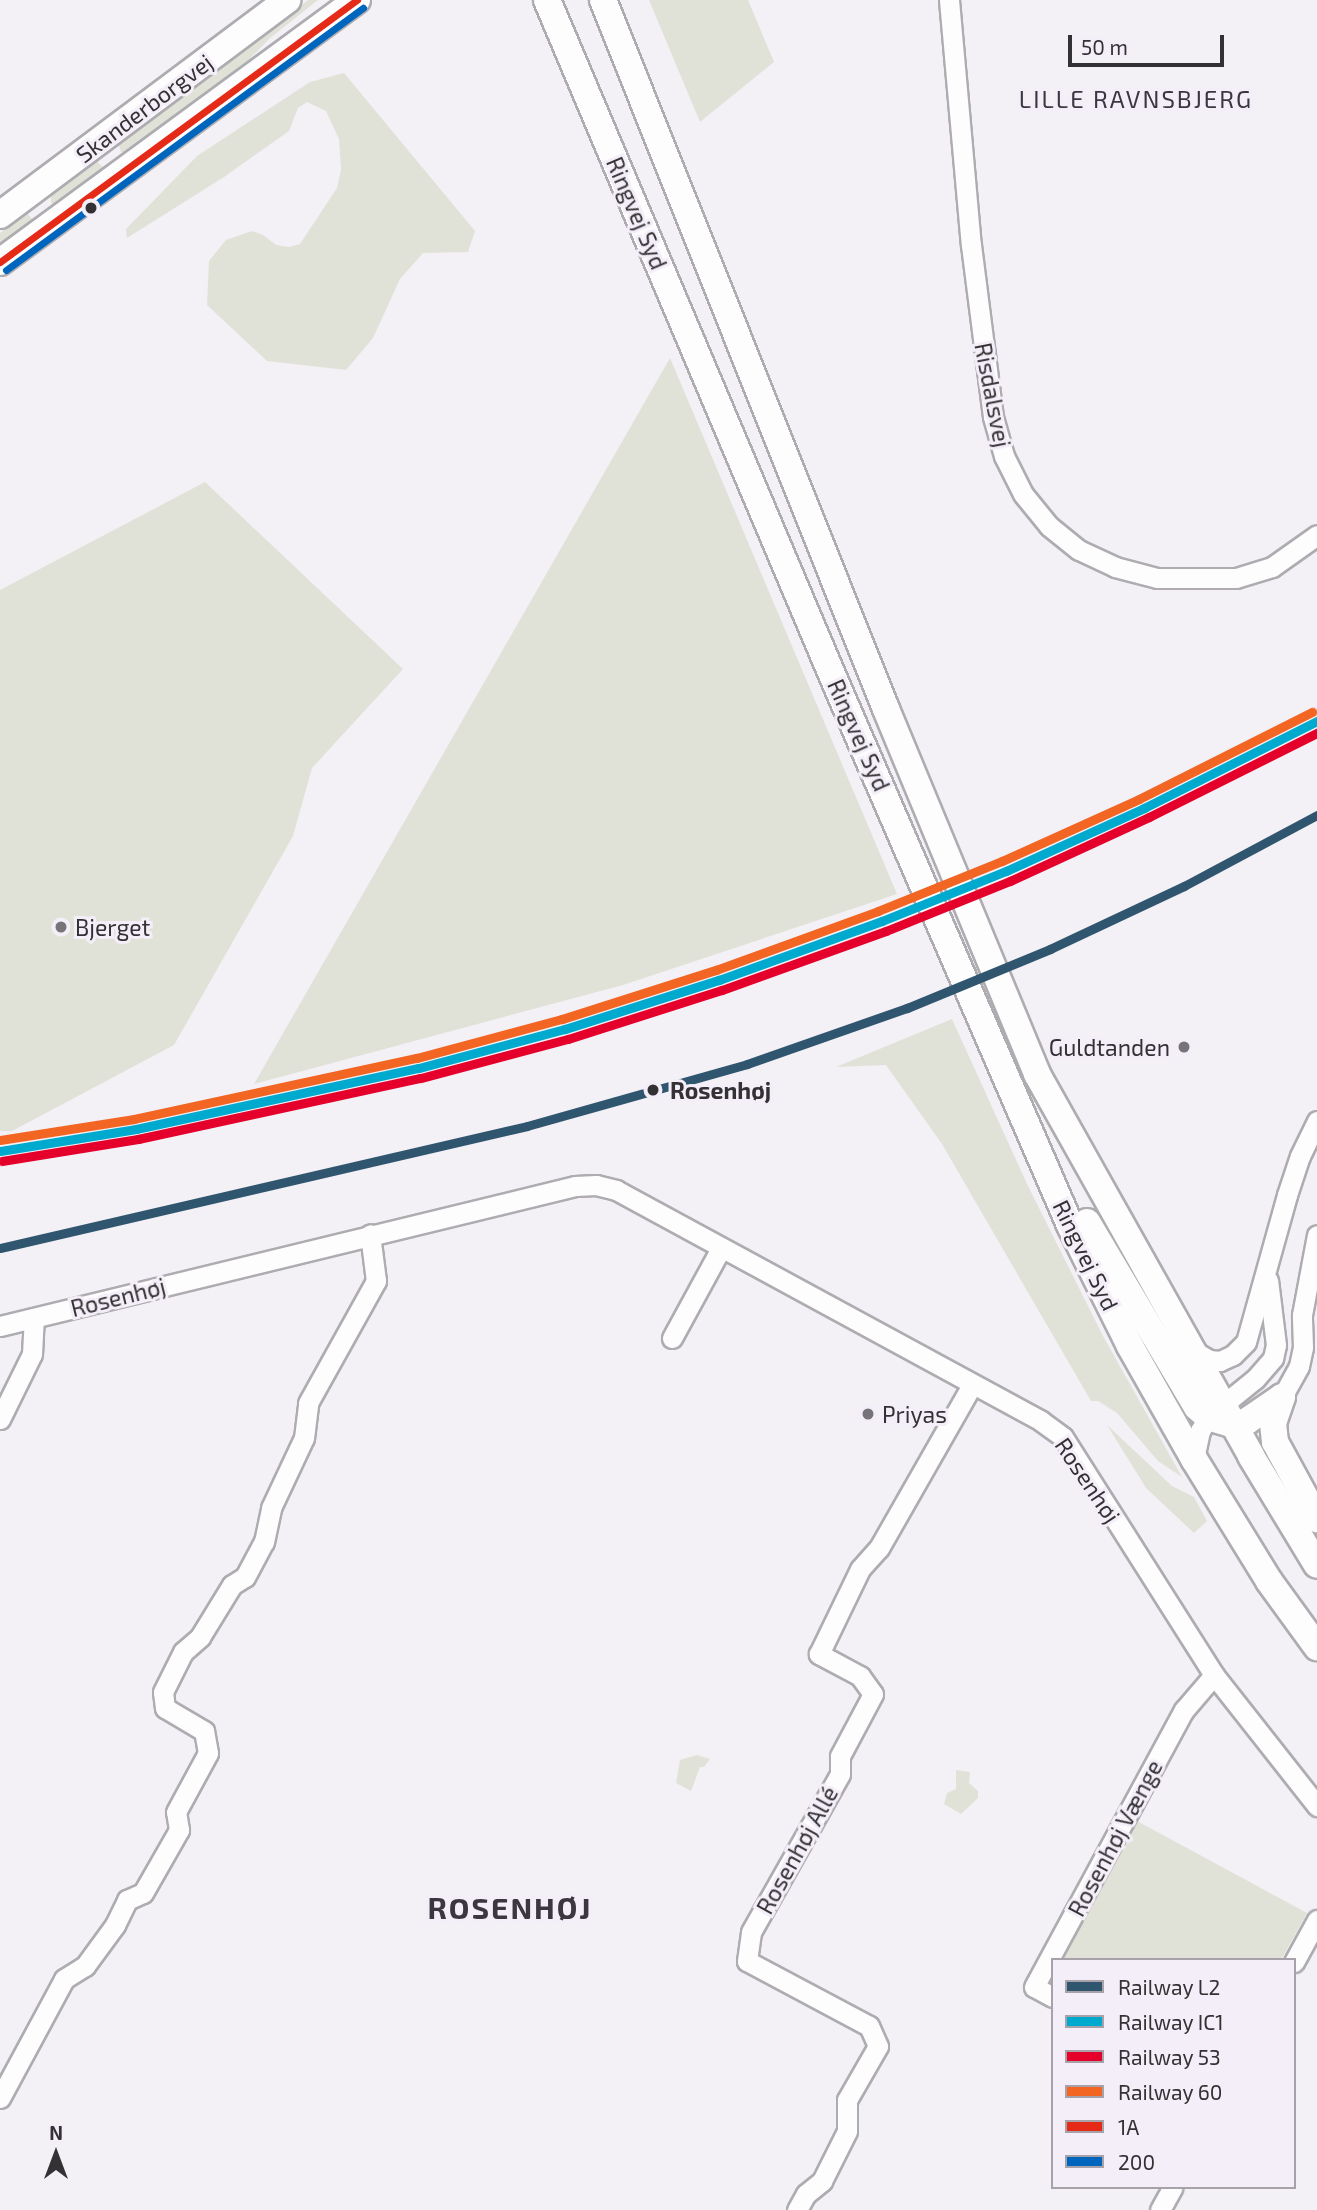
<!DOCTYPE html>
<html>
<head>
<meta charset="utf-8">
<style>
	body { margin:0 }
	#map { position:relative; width:1317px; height:2210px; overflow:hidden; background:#f3f0f6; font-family:"Exo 2",sans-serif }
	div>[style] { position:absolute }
	.green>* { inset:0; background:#e1e2d7 }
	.roads { filter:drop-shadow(2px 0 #aeacb0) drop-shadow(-2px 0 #aeacb0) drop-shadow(0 2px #aeacb0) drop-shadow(0 -2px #aeacb0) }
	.street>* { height:19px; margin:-9.5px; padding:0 9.5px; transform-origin:9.5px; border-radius:9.5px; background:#fdfdfe }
	.secondary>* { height:26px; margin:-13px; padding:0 13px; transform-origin:13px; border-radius:13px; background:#fdfdfe }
	.bus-1>* { height:7px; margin:-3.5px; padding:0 3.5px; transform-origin:3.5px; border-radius:3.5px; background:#e52b18 }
	.bus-2>* { height:7px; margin:-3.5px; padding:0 3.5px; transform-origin:3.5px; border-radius:3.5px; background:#0065bd }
	.rail-1>* { height:9px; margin:-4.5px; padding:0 4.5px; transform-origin:4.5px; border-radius:4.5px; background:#30556e }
	.rail-2>* { height:9px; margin:-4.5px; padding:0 4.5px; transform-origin:4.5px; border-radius:4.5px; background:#00a9ce }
	.rail-3>* { height:9px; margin:-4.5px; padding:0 4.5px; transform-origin:4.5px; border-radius:4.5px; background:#e4002b }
	.rail-4>* { height:9px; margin:-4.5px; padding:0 4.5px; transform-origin:4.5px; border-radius:4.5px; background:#f26522 }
	.dots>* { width:19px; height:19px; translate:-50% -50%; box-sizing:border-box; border:4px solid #f4eef8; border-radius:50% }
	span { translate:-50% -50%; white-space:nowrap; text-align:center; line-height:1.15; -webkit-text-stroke:6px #f4eef8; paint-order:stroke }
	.street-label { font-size:23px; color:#333134 }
	.poi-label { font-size:23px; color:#333134 }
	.left { translate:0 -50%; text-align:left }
	.right { translate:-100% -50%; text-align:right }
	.stop-label { font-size:23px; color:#333134; font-weight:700 }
	.neighbourhood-label { font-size:24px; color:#3b373f; letter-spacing:2px }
	.district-label { font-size:30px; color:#3b373f; font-weight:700; letter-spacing:2px }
	.legend { position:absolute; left:1051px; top:1958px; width:245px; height:231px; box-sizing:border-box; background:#f4eef8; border:2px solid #a7a2aa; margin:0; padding:9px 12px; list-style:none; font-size:21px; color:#333134 }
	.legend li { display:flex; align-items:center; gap:14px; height:35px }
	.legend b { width:35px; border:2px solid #a7a2aa }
	.north { position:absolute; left:21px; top:2119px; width:70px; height:70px; -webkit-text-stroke:5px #f4eef8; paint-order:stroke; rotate:0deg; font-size:19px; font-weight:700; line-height:28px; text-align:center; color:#333134 }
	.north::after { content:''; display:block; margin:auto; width:24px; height:32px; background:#333134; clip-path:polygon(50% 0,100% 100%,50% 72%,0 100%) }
	.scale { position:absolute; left:1068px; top:35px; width:156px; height:32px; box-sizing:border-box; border:4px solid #333134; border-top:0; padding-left:9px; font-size:21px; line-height:24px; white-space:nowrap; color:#333134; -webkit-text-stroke:5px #f4eef8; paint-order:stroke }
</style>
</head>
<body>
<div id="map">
	<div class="green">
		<div style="clip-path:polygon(308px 0,318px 0,269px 39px,230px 79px,126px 154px,121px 152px,118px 142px)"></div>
		<div style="clip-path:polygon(649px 0,748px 0,774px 62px,700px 122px)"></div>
		<div style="clip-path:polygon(344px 73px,475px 231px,468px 252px,423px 253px,400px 279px,373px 338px,346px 370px,267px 361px,207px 305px,209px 261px,226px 240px,252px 231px,263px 235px,276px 245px,289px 247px,300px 244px,337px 188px,341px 170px,339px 139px,326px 111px,307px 102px,298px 108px,289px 131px,224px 177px,127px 238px,126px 229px,197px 156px,310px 82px)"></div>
		<div style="clip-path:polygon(95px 160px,106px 170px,58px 207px,51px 203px,51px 192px)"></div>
		<div style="clip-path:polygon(28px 214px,35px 223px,0 249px,0 233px,21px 215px)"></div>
		<div style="clip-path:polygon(670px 358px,897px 894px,623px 985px,254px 1084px)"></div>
		<div style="clip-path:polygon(205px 482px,403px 669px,312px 768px,293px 836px,174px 1045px,12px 1131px,0 1131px,0 590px)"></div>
		<div style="clip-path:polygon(952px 1019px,1027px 1184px,1103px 1336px,1182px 1477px,1158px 1461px,1117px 1413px,1098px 1401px,1091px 1401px,942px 1144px,886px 1065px,836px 1067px)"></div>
		<div style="clip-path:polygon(1107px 1425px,1172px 1486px,1194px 1497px,1207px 1521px,1194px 1533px,1146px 1488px)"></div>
		<div style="clip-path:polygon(697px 1755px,710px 1759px,704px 1767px,700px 1767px,691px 1791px,676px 1783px,680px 1760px)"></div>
		<div style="clip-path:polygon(956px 1770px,970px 1772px,969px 1783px,978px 1791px,978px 1798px,961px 1814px,944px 1804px,947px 1793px,956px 1789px)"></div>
		<div style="clip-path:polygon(1137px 1821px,1307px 1913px,1281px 1960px,1063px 1960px)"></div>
	</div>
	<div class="roads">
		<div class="street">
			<div style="left:949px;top:0;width:246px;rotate:84.9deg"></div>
			<div style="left:971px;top:245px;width:173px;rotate:82.7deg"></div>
			<div style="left:993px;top:417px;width:41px;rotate:74.2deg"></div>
			<div style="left:1004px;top:456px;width:42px;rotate:63.4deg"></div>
			<div style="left:1023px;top:494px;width:41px;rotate:50.9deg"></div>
			<div style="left:1049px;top:526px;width:38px;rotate:39deg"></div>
			<div style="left:1079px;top:550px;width:40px;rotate:25deg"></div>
			<div style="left:1115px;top:567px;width:43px;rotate:14.7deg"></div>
			<div style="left:1157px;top:578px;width:79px"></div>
			<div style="left:1236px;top:578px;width:38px;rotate:-17deg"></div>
			<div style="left:1272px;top:567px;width:55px;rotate:-35.4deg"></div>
			<div style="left:0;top:1326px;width:592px;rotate:-13.68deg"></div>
			<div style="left:575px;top:1186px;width:21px;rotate:-3deg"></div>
			<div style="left:596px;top:1185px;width:21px;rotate:14deg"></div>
			<div style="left:616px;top:1190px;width:484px;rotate:28.5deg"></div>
			<div style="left:1041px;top:1421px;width:27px;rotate:36deg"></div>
			<div style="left:1063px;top:1437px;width:282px;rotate:57.6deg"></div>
			<div style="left:1214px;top:1675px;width:167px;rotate:51.8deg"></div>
			<div style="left:672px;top:1338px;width:102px;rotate:-61.4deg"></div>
			<div style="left:1192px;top:1350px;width:20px;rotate:30deg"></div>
			<div style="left:1209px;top:1360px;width:11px;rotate:5deg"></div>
			<div style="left:1220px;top:1361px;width:14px;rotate:-25deg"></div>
			<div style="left:1233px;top:1355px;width:18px;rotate:-45deg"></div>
			<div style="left:1246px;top:1342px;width:153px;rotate:-74.4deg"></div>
			<div style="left:1287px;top:1195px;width:41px;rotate:-71.6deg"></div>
			<div style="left:1300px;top:1156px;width:39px;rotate:-64deg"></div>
			<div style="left:1282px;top:1397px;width:35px;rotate:-61deg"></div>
			<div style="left:1299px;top:1366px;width:19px;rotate:-78deg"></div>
			<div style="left:1303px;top:1347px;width:32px;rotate:-92deg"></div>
			<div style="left:1302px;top:1315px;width:81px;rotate:-79.4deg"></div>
			<div style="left:0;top:1419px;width:72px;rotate:-63.8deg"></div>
			<div style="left:32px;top:1354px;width:36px;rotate:-87deg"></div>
			<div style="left:1194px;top:1459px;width:29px;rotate:-78deg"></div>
			<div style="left:1200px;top:1431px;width:16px;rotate:-60deg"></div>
			<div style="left:1208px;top:1417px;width:60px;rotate:-39deg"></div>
			<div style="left:1255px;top:1379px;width:28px;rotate:-49deg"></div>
			<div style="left:1273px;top:1358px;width:13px;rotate:-77deg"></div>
			<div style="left:1276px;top:1345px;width:65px;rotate:-97deg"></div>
			<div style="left:1294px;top:1962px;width:48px;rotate:-61.3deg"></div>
			<div style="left:1053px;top:1997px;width:21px;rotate:-152deg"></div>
			<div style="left:1034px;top:1987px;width:315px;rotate:-61.6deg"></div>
			<div style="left:1184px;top:1710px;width:46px;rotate:-49.4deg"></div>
			<div style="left:0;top:2098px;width:135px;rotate:-61.7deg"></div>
			<div style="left:64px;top:1979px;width:25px;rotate:-32deg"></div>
			<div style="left:85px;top:1966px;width:51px;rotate:-53.8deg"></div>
			<div style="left:115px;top:1925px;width:28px;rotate:-64deg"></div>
			<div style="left:127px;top:1900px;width:17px;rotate:-24deg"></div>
			<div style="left:143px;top:1893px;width:73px;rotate:-60.3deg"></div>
			<div style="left:179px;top:1830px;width:18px;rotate:-99deg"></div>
			<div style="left:176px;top:1812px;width:67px;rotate:-61.5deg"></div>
			<div style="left:208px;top:1753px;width:22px;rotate:-100deg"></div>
			<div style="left:204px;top:1731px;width:45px;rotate:-149.5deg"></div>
			<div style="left:165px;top:1708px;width:16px;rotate:-97deg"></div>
			<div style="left:163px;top:1692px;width:45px;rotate:-63.4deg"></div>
			<div style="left:183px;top:1652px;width:23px;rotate:-41deg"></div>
			<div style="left:200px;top:1637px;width:61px;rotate:-58.4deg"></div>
			<div style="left:232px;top:1585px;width:15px;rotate:-32deg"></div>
			<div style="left:245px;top:1577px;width:40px;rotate:-62deg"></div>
			<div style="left:264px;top:1542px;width:35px;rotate:-78deg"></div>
			<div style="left:271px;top:1508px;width:77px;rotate:-64.8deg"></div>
			<div style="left:304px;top:1438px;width:35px;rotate:-83deg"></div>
			<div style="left:308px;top:1403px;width:140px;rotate:-60.9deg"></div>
			<div style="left:376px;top:1281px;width:47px;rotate:-97.3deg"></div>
			<div style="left:797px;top:2210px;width:18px;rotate:-61deg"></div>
			<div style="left:806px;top:2194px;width:21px;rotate:-39deg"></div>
			<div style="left:822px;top:2181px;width:56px;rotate:-63.4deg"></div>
			<div style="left:847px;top:2131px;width:31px;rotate:-90deg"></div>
			<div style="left:847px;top:2100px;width:62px;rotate:-60.1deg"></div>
			<div style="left:878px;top:2046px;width:22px;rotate:-114deg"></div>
			<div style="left:869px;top:2026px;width:138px;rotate:-152deg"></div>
			<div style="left:747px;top:1961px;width:29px;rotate:-82deg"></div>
			<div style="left:751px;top:1932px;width:181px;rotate:-60.6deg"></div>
			<div style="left:840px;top:1774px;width:18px;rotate:-90deg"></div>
			<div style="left:840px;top:1756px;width:70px;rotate:-62deg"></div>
			<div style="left:873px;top:1694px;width:22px;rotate:-126deg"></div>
			<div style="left:860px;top:1676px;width:47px;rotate:-151.8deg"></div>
			<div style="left:819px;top:1654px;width:94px;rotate:-64.2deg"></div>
			<div style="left:860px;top:1569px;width:28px;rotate:-48deg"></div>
			<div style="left:879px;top:1548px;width:188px;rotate:-60.3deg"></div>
			<div style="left:1160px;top:2210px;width:26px;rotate:-61deg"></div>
		</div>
		<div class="secondary">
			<div style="left:547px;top:0;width:720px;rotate:67.1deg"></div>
			<div style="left:827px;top:663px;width:612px;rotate:66.62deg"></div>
			<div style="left:1070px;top:1225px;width:135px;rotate:63.6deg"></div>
			<div style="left:1130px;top:1346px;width:130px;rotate:60.5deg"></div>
			<div style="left:1194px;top:1459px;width:143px;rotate:58.4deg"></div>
			<div style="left:1269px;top:1581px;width:82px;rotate:54deg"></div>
			<div style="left:603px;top:0;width:763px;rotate:68.24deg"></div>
			<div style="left:886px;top:709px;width:395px;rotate:67.5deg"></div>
			<div style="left:1037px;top:1074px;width:438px;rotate:60.7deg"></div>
			<div style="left:1251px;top:1456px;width:127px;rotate:58.8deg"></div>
			<div style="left:0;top:215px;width:359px;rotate:-36.8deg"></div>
			<div style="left:0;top:262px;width:443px;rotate:-36.3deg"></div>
			<div style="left:1087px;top:1222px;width:215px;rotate:59.3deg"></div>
			<div style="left:1197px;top:1407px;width:15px;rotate:42deg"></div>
			<div style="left:1208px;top:1417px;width:27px;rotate:17deg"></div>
			<div style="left:1234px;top:1425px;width:14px;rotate:-17deg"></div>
			<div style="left:1247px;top:1421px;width:42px;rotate:-34.4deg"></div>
			<div style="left:1282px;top:1397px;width:28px;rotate:109deg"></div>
			<div style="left:1273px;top:1423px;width:19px;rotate:84deg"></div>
			<div style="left:1275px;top:1442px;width:88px;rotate:61.4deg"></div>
		</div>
	</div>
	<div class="bus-1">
		<div style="left:0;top:262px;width:443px;rotate:-36.3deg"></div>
	</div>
	<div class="bus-2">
		<div style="left:6px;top:270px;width:443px;rotate:-36.3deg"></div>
	</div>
	<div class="rail-1">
		<div style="left:0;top:1248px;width:541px;rotate:-13.03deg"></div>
		<div style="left:527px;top:1126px;width:229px;rotate:-15.7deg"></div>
		<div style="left:747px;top:1064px;width:170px;rotate:-19.3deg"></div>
		<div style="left:907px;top:1008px;width:155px;rotate:-22.4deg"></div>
		<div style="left:1050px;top:949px;width:148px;rotate:-25.2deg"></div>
		<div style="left:1184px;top:886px;width:151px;rotate:-28.1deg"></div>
	</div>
	<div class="rail-2">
		<div style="left:0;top:1151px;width:138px;rotate:-9.2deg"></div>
		<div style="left:136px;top:1129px;width:289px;rotate:-12.2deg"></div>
		<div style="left:419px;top:1068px;width:151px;rotate:-15deg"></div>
		<div style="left:565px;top:1029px;width:162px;rotate:-17.7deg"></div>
		<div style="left:719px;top:980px;width:173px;rotate:-19.9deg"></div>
		<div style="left:882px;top:921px;width:134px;rotate:-22deg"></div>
		<div style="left:1006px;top:871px;width:152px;rotate:-24.5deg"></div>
		<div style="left:1144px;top:808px;width:194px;rotate:-26.7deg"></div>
	</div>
	<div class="rail-3">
		<div style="left:2px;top:1161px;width:138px;rotate:-9.2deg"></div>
		<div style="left:138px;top:1139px;width:289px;rotate:-12.2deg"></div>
		<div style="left:421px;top:1078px;width:152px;rotate:-14.9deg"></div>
		<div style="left:568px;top:1039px;width:162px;rotate:-17.7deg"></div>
		<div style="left:722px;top:990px;width:174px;rotate:-19.8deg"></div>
		<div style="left:886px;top:931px;width:134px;rotate:-22deg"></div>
		<div style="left:1010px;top:881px;width:153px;rotate:-24.7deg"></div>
		<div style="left:1149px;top:817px;width:188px;rotate:-26.6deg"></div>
	</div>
	<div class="rail-4">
		<div style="left:0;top:1140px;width:136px;rotate:-8.9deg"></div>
		<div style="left:134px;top:1119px;width:289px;rotate:-12.2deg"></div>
		<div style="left:417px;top:1058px;width:150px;rotate:-15.1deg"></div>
		<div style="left:562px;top:1019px;width:162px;rotate:-17.7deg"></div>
		<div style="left:716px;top:970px;width:172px;rotate:-20deg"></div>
		<div style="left:878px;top:911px;width:134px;rotate:-22deg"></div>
		<div style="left:1002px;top:861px;width:150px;rotate:-24.3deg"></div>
		<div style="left:1139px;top:799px;width:194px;rotate:-26.7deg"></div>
	</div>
	<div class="dots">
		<div style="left:91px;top:208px;background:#333134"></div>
		<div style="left:61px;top:927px;background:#767478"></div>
		<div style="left:1184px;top:1047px;background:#767478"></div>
		<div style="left:653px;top:1090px;background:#333134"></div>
		<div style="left:868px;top:1414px;background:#767478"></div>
	</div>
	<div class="street-label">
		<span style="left:144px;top:108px;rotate:-37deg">Skanderborgvej</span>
		<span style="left:637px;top:213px;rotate:67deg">Ringvej Syd</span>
		<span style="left:993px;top:395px;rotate:79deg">Risdalsvej</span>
		<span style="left:859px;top:735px;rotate:66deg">Ringvej Syd</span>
		<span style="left:1086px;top:1255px;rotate:64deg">Ringvej Syd</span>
		<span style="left:118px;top:1297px;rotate:-14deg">Rosenhøj</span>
		<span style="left:1088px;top:1480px;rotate:56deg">Rosenhøj</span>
		<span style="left:1115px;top:1838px;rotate:-62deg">Rosenhøj Vænge</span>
		<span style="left:797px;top:1850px;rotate:-61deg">Rosenhøj Allé</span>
	</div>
	<div class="poi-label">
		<span class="left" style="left:75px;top:927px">Bjerget</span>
		<span class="right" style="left:1170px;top:1047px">Guldtanden</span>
		<span class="left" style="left:882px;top:1414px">Priyas</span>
	</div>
	<div class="stop-label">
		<span class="left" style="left:670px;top:1090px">Rosenhøj</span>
	</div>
	<div class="neighbourhood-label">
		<span style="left:1136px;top:99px">LILLE RAVNSBJERG</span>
	</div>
	<div class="district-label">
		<span style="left:510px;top:1907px">ROSENHØJ</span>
	</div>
	<ul class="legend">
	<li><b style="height:9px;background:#30556e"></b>Railway L2</li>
	<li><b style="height:9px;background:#00a9ce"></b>Railway IC1</li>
	<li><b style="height:9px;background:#e4002b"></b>Railway 53</li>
	<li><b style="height:9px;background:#f26522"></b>Railway 60</li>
	<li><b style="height:9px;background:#e52b18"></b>1A</li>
	<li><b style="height:9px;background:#0065bd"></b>200</li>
	</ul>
	<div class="north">N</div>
	<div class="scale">50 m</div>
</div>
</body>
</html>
